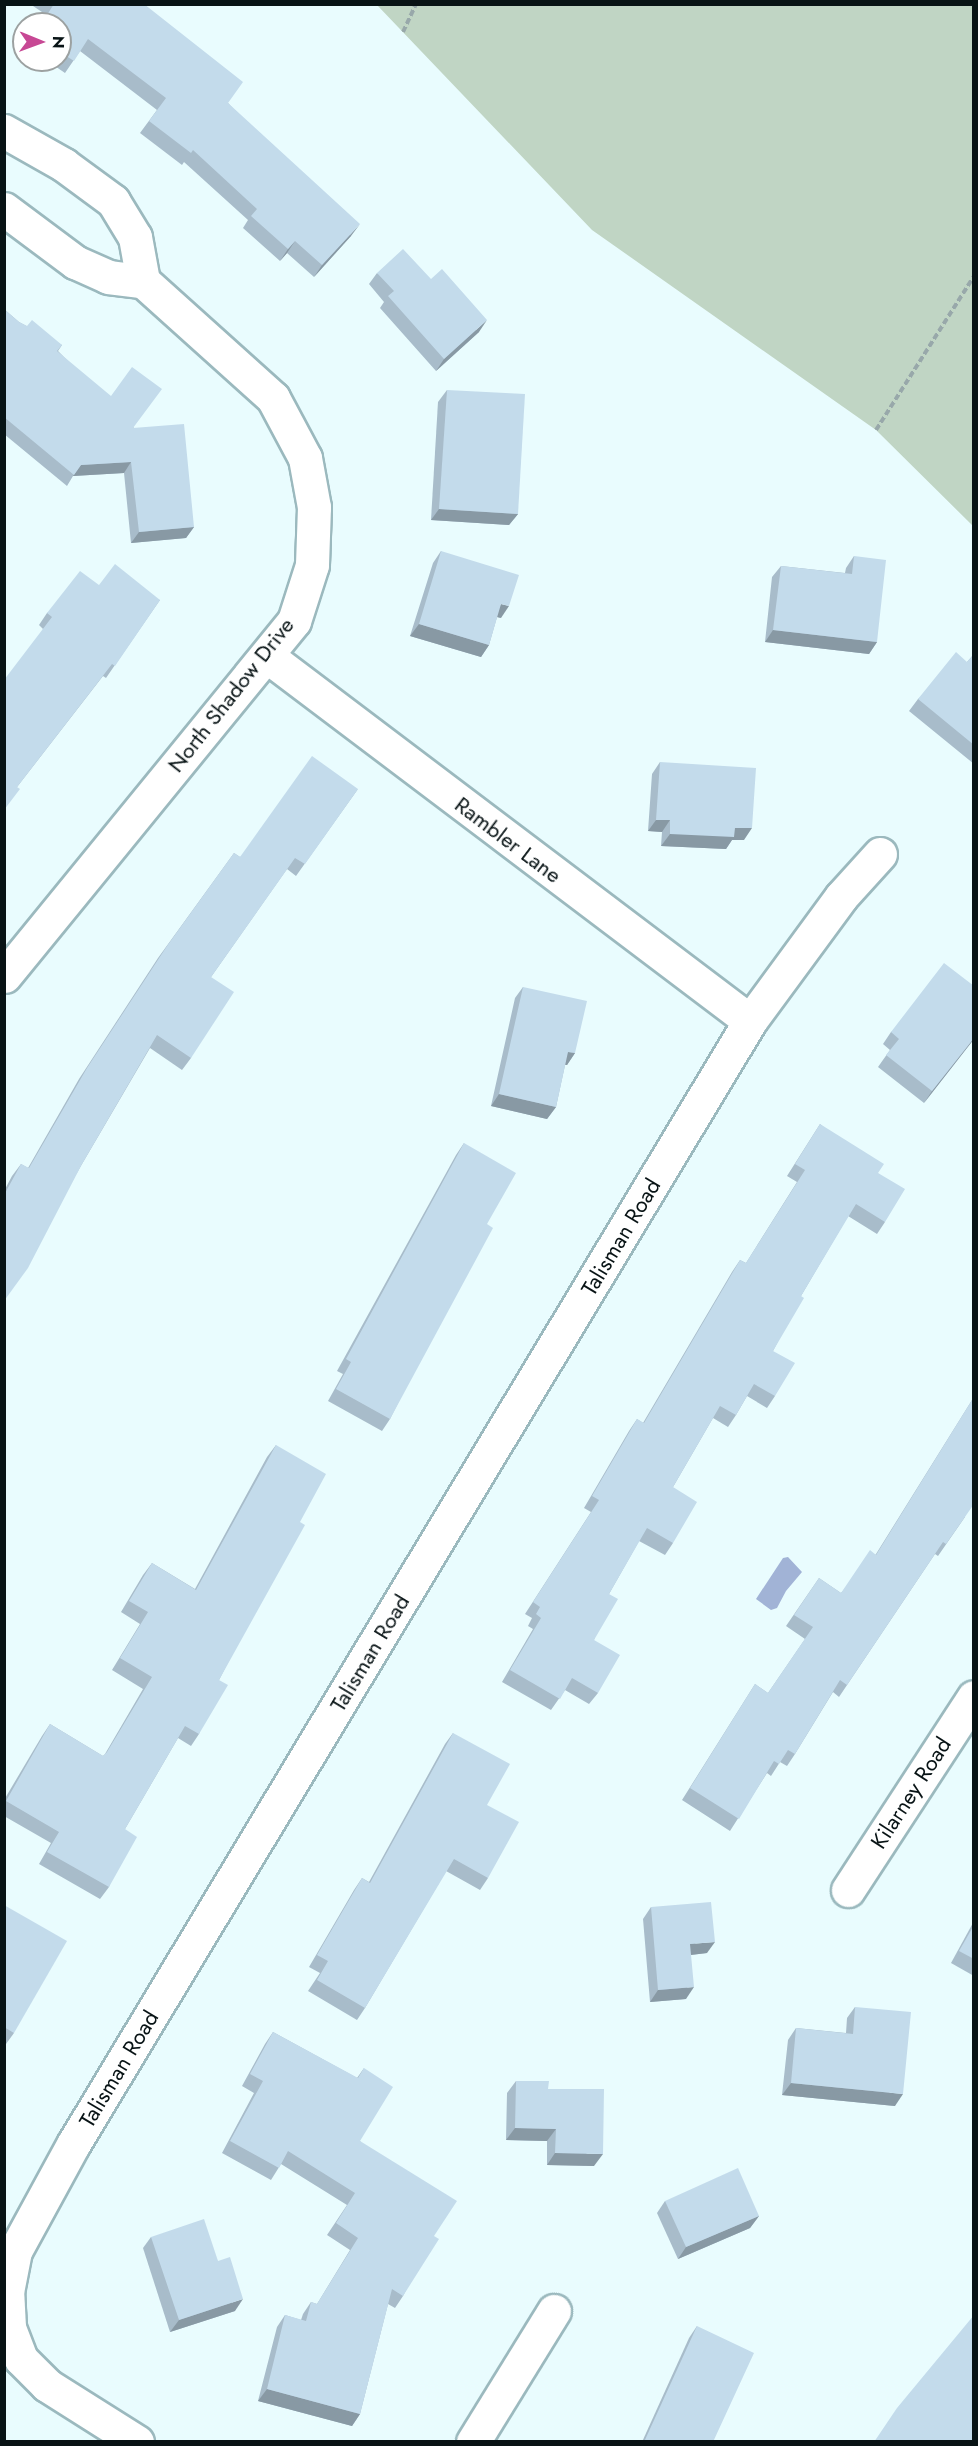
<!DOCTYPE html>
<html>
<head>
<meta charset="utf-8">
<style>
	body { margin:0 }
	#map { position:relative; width:978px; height:2446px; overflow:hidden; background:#e9fcfe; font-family:Jost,sans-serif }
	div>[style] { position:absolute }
	.green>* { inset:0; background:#c0d5c4 }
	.water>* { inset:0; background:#a1b3d6 }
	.path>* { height:4px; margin-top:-2px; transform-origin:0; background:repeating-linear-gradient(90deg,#98a8aa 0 6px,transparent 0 9px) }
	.roads { filter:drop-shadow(2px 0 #9bb9be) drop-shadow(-2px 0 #9bb9be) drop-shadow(0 2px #9bb9be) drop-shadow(0 -2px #9bb9be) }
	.street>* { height:33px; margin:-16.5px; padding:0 16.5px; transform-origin:16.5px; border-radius:16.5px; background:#fff }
	.wall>* { inset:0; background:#a8bcca }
	.shaded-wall>* { inset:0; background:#8899a4 }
	.building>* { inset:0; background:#c3dbeb }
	span { translate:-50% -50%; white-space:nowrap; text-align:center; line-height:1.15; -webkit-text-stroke:4.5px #fff; paint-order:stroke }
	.street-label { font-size:22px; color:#081315 }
	.frame { position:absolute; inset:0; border:6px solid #081315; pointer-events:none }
	.north { position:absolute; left:12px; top:12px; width:60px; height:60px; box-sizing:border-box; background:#fff; border:2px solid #9ca1a1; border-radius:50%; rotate:91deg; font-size:16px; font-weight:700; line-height:24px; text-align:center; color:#081315 }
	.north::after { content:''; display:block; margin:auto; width:21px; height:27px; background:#c74894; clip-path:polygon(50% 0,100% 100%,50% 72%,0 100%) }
</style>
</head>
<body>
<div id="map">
	<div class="green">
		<div style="clip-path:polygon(377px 5px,973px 5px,973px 526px,876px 430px,592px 230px)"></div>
	</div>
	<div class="water">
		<div style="clip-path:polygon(788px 1557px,802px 1572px,786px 1591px,777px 1608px,771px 1610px,756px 1599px,783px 1558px)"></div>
	</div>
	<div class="path">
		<div style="left:403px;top:32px;width:31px;rotate:-65deg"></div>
		<div style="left:876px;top:430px;width:183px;rotate:-57.5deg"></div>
	</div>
	<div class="roads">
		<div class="street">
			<div style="left:4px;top:131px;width:69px;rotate:29.5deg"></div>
			<div style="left:64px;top:165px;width:61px;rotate:36.3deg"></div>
			<div style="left:113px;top:201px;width:42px;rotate:58.6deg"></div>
			<div style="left:135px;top:237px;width:45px;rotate:79.7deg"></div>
			<div style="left:4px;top:209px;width:89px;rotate:36.7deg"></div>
			<div style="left:75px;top:262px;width:36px;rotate:24deg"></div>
			<div style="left:108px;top:277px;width:35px;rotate:7deg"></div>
			<div style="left:143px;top:281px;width:175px;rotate:42deg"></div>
			<div style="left:273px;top:398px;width:68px;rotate:61.9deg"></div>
			<div style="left:305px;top:458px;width:50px;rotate:79.6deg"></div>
			<div style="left:314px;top:507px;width:58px;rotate:92deg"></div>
			<div style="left:312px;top:565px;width:59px;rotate:107.8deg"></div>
			<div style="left:294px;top:621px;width:458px;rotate:129.2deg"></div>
			<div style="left:267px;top:656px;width:605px;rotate:37.08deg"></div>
			<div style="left:848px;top:1890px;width:230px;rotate:-56.9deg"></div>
			<div style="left:137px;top:2442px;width:107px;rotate:-147.7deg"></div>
			<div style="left:47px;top:2385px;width:37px;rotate:-135deg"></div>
			<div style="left:21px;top:2359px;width:34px;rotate:-111deg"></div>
			<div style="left:9px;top:2327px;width:35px;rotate:-93deg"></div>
			<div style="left:7px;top:2292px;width:42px;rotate:-79deg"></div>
			<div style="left:15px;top:2251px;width:123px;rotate:-61.4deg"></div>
			<div style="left:74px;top:2143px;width:1310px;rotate:-58.93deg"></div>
			<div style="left:750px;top:1021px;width:154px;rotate:-53.7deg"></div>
			<div style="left:841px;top:897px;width:58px;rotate:-47.8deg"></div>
			<div style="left:473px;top:2442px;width:154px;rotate:-58.3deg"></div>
		</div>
	</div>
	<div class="wall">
		<div style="clip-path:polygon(30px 4px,144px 4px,228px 103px,351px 236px,314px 277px,287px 253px,280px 261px,243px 228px,248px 220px,184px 162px,182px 165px,140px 133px,157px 110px,80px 51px,65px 73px,46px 60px,60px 60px,60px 24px)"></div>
		<div style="clip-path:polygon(377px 273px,479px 332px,436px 371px,380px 308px,384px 302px,369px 284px)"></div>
		<div style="clip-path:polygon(4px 309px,19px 322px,62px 345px,58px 351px,134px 428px,194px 527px,186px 538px,131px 543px,124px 473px,73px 476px,67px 486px,4px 434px)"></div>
		<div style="clip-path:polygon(447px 390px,518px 514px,509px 525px,431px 520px,438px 402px)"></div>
		<div style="clip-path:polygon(441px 551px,501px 618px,497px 617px,489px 645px,481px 657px,410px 636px,433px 563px)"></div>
		<div style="clip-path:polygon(854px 556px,877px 642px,869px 654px,765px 642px,772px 577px,781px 566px,845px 573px,846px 568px)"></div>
		<div style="clip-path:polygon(99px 585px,160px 600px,106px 678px,103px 676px,17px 787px,4px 810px,43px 629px,39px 625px,47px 613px)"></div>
		<div style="clip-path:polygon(974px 654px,974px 764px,909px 711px,918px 699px,967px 662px)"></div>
		<div style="clip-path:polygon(660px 762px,744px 840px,732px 840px,726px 849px,661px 846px,662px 832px,648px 831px,652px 774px)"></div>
		<div style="clip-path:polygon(358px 789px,296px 876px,287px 869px,211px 977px,191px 1058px,182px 1070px,150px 1048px,82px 1164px,4px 1301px,4px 1191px,12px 1176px,21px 1164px,28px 1168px,79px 1079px,158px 958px,234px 853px,240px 857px)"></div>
		<div style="clip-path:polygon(974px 986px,974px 1039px,924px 1103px,878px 1067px,890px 1050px,883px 1044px,891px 1032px)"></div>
		<div style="clip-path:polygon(523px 987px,575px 1053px,567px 1065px,565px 1065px,556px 1107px,547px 1119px,491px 1106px,515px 998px)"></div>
		<div style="clip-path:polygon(820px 1124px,878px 1173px,885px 1222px,877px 1234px,848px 1216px,801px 1296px,773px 1351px,775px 1396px,767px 1408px,747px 1396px,736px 1415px,728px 1427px,713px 1418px,673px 1487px,673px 1543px,665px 1555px,639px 1541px,609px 1594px,594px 1640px,598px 1693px,589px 1704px,565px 1690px,551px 1710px,502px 1682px,533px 1629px,528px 1626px,532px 1618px,525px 1614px,591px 1512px,584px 1508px,629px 1431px,637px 1419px,643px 1423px,732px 1272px,740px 1260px,746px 1263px,797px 1182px,787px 1176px)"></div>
		<div style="clip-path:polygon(464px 1143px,487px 1224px,390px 1419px,382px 1431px,328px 1401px,343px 1374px,337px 1371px,456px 1155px)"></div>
		<div style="clip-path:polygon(972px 1400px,965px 1517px,938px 1556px,935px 1554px,839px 1697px,833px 1692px,795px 1754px,787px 1766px,780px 1762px,771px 1776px,767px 1773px,730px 1831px,682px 1800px,755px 1684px,768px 1693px,805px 1639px,786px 1626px,819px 1578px,841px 1593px,876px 1554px)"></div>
		<div style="clip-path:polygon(276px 1445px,300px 1522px,219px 1680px,199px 1734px,191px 1746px,178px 1738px,125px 1829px,109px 1887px,100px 1899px,39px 1864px,51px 1843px,4px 1816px,4px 1800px,42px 1736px,50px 1724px,103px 1756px,105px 1754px,143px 1689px,112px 1670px,140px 1624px,121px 1612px,143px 1575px,152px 1563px,195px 1589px,267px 1457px)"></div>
		<div style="clip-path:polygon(453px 1733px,487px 1805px,488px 1878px,480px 1890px,446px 1871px,365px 2008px,357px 2020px,308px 1991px,320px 1973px,309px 1967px,354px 1890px,362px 1878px,369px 1882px,445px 1744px)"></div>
		<div style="clip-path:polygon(4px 1905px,14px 2033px,6px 2044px,4px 2044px)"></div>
		<div style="clip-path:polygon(651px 1907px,707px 1953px,691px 1955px,686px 1999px,650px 2002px,643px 1919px)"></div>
		<div style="clip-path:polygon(974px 1921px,974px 1976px,951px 1963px)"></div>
		<div style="clip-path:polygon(855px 2007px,895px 2106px,782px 2095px,788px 2040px,796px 2028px,846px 2033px,847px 2018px)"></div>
		<div style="clip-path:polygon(273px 2032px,357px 2078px,364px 2068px,360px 2141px,434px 2236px,403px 2296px,395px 2308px,388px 2304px,360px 2414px,352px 2426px,258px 2401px,277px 2327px,285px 2315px,301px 2320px,303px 2314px,311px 2302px,317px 2304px,350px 2250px,327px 2235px,347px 2205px,281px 2164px,271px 2180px,222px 2153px,254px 2093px,242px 2086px,265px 2044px)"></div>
		<div style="clip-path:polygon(516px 2081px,548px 2089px,594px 2166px,547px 2165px,547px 2141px,506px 2140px,507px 2093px)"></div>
		<div style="clip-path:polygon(665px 2201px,759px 2216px,750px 2228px,678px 2259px,657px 2213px)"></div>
		<div style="clip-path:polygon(151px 2237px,218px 2261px,235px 2311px,170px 2332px,143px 2248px)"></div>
		<div style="clip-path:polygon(697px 2326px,713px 2442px,642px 2442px,689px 2338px)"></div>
	</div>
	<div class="shaded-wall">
		<div style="clip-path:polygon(360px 224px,351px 236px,314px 277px,322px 265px)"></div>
		<div style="clip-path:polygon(295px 241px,287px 253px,280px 261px,288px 249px)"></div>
		<div style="clip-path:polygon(487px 320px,479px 332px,436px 371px,444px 359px)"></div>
		<div style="clip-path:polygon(131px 462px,124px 473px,73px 476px,81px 465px)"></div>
		<div style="clip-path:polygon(439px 509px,518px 514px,509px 525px,431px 520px)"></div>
		<div style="clip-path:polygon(194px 527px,186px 538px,131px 543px,139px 532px)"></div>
		<div style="clip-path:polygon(501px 604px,509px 606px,501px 618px,493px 616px)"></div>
		<div style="clip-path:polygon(419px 624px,489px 645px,481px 657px,410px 636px)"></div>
		<div style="clip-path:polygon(773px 630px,877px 642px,869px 654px,765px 642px)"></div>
		<div style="clip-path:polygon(656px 820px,670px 820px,662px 832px,648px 831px)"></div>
		<div style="clip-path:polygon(735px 828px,752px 828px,744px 840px,732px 840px,726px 849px,661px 846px,670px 834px)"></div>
		<div style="clip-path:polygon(974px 1038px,974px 1039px,924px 1103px,932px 1091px)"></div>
		<div style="clip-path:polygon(568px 1052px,575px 1053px,567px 1065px,560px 1064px)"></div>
		<div style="clip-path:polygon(499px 1094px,556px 1107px,547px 1119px,491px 1106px)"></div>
		<div style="clip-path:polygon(715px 1942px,707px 1953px,682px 1956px,690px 1944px)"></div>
		<div style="clip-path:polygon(694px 1987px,686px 1999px,650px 2002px,658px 1990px)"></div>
		<div style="clip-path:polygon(791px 2083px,903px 2094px,895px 2106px,782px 2095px)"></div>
		<div style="clip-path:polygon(515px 2128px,556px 2129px,547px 2141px,506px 2140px)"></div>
		<div style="clip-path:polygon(555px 2153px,603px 2154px,594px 2166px,547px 2165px)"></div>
		<div style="clip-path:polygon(759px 2216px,750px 2228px,678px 2259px,686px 2247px)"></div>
		<div style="clip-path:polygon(243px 2299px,235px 2311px,170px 2332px,179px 2320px)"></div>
		<div style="clip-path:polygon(267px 2389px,360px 2414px,352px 2426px,258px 2401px)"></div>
	</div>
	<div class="building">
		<div style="clip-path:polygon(54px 4px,144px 4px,243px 82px,228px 103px,360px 224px,322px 265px,295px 241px,288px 249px,251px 216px,257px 209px,193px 150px,191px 153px,149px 121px,166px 98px,88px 39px,74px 61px,60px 52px,60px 24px,41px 24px)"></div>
		<div style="clip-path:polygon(403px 249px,431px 279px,442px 269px,487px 320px,444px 359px,388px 296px,394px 291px,377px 273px)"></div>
		<div style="clip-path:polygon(4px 309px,19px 322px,27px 326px,32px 320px,62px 345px,57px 351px,111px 396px,132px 367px,162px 389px,133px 428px,184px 424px,194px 527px,139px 532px,131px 462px,81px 465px,74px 475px,4px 417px)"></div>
		<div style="clip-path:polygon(447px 390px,525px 394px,518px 514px,439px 509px)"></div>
		<div style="clip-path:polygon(441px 551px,519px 575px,509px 606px,501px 604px,489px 645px,419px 624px)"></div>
		<div style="clip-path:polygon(854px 556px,886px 560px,877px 642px,773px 630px,781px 566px,852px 574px)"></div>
		<div style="clip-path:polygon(115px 564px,160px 600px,115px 666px,112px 664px,17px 787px,20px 789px,4px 810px,4px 680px,52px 617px,47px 613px,80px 571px,99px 585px)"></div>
		<div style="clip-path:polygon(956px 652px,967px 662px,974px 654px,974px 745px,918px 699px)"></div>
		<div style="clip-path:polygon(312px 756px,358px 789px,305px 864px,295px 858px,211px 977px,234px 992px,191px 1058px,157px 1035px,82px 1164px,28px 1268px,4px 1301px,4px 1195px,21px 1164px,29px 1168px,87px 1068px,167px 946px,234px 853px,240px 857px)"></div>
		<div style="clip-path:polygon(660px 762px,756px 768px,752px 828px,735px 828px,734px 837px,670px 834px,670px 820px,656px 820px)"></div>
		<div style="clip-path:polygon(944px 963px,974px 986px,974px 1038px,932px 1091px,886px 1055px,899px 1039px,891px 1032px)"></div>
		<div style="clip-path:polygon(523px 987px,587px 1001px,575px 1053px,568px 1052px,556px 1107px,499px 1094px)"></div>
		<div style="clip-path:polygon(820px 1124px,884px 1164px,878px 1173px,905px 1189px,885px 1222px,856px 1204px,801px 1296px,804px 1298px,773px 1351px,795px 1363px,775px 1396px,754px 1384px,736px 1415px,720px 1406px,673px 1487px,697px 1502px,673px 1543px,647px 1528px,609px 1594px,618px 1599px,594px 1640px,620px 1655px,598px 1693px,572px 1678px,560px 1699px,510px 1670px,541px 1618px,536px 1614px,540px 1607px,533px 1602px,599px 1500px,592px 1496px,637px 1419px,644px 1423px,740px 1260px,746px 1263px,805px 1170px,795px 1164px)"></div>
		<div style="clip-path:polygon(464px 1143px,516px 1173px,487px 1224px,493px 1228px,390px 1419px,336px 1389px,351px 1362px,346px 1359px)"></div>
		<div style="clip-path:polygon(972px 1400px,974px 1401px,974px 1504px,946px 1544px,943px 1542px,847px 1685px,840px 1680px,795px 1754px,788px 1750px,779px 1764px,774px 1761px,739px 1819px,690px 1788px,755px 1684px,768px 1693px,813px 1627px,794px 1615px,819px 1578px,841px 1593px,870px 1550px,876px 1555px)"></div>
		<div style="clip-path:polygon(276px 1445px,326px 1474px,300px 1522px,305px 1525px,219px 1680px,228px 1685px,199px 1734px,185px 1726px,125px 1829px,137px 1837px,109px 1887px,47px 1852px,59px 1832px,6px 1801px,50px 1724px,103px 1756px,107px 1752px,152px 1677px,120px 1658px,148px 1612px,129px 1601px,152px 1563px,196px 1590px)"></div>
		<div style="clip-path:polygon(453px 1733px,510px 1764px,487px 1805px,519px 1822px,488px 1878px,454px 1859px,365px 2008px,317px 1980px,328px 1961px,317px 1955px,362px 1878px,370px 1883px)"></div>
		<div style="clip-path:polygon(711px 1902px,715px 1942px,690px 1944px,694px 1987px,658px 1990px,651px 1907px)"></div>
		<div style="clip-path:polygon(4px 1905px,67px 1941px,14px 2033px,4px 2027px)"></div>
		<div style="clip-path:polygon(974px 1925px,974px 1959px,959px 1951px)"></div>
		<div style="clip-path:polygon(855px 2007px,911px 2012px,903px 2094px,791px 2083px,796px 2028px,853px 2034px)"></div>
		<div style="clip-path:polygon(273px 2032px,358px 2078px,364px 2068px,393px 2087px,360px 2141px,457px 2201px,434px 2236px,439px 2239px,403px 2296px,392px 2289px,360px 2414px,267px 2389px,285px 2315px,306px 2321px,311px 2302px,317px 2304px,358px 2238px,336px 2223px,355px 2193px,288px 2151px,279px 2168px,230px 2141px,263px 2081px,250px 2074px)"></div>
		<div style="clip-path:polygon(516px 2081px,549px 2081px,548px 2089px,604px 2089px,603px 2154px,555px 2153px,556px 2129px,515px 2128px)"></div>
		<div style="clip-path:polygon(738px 2168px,759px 2216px,686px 2247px,665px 2201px)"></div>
		<div style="clip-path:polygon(204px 2219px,218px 2261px,230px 2257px,243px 2299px,179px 2320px,151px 2237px)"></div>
		<div style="clip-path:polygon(974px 2315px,974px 2442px,963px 2442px,962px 2441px,961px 2442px,874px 2442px,897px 2408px)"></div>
		<div style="clip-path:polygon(697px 2326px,754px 2353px,713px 2442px,647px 2441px,647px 2442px,644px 2442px)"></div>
	</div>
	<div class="street-label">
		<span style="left:231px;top:695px;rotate:-52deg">North Shadow Drive</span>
		<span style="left:508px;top:840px;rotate:37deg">Rambler Lane</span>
		<span style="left:621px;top:1237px;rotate:-59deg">Talisman Road</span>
		<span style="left:370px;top:1653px;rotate:-59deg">Talisman Road</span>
		<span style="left:911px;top:1793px;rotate:-57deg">Kilarney Road</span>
		<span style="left:119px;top:2069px;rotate:-59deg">Talisman Road</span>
	</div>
	<div class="frame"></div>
	<div class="north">N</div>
</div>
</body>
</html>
